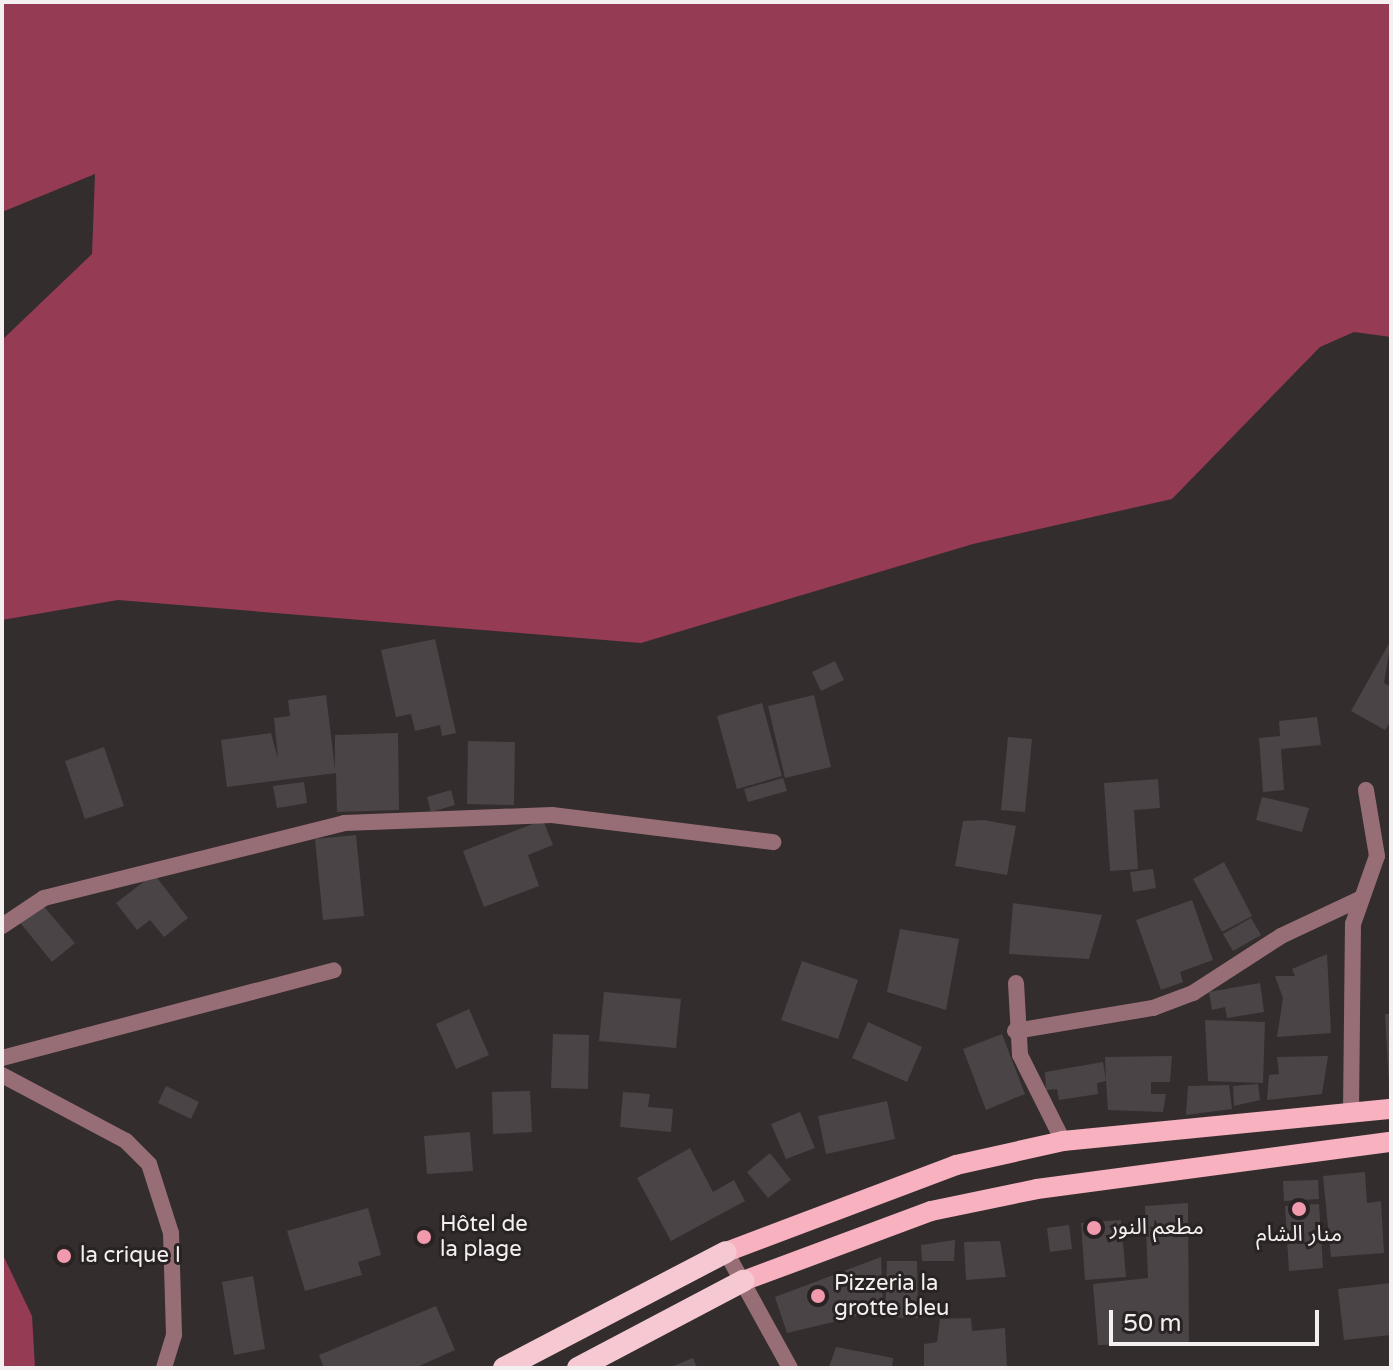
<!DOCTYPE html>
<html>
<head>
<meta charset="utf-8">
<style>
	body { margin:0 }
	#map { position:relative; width:1393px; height:1370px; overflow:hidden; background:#332d2e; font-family:"Varela Round","Noto Sans Arabic",sans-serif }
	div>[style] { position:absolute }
	.water>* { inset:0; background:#953b54 }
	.building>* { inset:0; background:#4b4446 }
	.minor>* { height:16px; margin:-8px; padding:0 8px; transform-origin:8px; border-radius:8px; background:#986e76 }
	.primary>* { height:20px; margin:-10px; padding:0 10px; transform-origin:10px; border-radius:10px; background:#f7b1bf }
	.trunk>* { height:22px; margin:-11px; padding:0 11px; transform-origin:11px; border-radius:11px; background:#f6c8d1 }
	.dots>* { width:22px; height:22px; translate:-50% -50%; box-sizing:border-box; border:4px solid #292324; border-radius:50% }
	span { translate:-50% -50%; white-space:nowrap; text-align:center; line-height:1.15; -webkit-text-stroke:6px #292324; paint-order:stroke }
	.poi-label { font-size:22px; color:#f4f0f1 }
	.left { translate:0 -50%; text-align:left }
	.frame { position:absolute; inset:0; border:4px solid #f4f0f1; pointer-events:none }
	.scale { position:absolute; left:1109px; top:1310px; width:210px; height:36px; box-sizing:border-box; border:4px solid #f4f0f1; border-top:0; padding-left:10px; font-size:24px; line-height:28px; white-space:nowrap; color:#f4f0f1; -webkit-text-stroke:6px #292324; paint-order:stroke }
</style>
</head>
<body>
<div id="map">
	<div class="water">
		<div style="clip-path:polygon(2px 2px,1391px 2px,1391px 337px,1354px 332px,1320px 347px,1172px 499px,973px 544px,641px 643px,118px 600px,2px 620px,2px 340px,92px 254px,95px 174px,2px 212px)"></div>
		<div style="clip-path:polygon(2px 1253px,32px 1316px,35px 1368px,2px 1368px)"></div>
	</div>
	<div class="building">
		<div style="clip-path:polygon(435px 639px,456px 733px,442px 736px,440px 725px,415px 731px,411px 714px,396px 717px,381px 650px)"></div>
		<div style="clip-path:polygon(1391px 640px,1384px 683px,1391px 687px,1391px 721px,1385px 730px,1351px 711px)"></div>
		<div style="clip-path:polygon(835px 661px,844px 680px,821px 691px,812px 672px)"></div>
		<div style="clip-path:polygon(326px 695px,335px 769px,335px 735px,398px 733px,399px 810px,337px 812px,336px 773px,227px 787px,221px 740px,271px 733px,278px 759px,274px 718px,290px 716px,288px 700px)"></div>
		<div style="clip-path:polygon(814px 695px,831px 767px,785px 778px,768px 706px)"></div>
		<div style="clip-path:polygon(762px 703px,782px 776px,737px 789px,717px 716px)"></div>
		<div style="clip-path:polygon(1317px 717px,1321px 745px,1281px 749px,1284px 790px,1263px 792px,1259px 738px,1280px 736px,1279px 721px)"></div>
		<div style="clip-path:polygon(1008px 737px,1032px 739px,1025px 812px,1001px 810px)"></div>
		<div style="clip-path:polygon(468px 741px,515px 742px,514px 805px,467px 804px)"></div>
		<div style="clip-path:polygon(104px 747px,124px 806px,85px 819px,65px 761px)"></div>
		<div style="clip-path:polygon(783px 778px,787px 791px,748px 802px,744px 789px)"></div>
		<div style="clip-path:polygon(1158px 779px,1160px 808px,1134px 810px,1138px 869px,1110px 871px,1104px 783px)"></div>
		<div style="clip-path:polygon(304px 782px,307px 803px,277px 808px,273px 786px)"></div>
		<div style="clip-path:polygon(451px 790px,455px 805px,431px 812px,427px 797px)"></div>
		<div style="clip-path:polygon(1262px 797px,1309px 808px,1302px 832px,1256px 820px)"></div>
		<div style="clip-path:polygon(543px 820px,553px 845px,528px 855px,539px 886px,484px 907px,463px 851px)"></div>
		<div style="clip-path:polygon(984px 820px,1016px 826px,1007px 875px,955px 866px,963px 821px)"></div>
		<div style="clip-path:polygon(356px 835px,364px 916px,323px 920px,315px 839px)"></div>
		<div style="clip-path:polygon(1224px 862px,1252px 916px,1222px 932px,1193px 879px)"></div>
		<div style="clip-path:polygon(1153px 869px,1156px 888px,1133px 892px,1130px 872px)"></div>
		<div style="clip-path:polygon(154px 874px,188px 918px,164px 937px,150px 920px,137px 930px,116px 903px)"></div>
		<div style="clip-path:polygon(1192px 900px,1213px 960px,1180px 972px,1183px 982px,1161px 990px,1136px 920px)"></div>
		<div style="clip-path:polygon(40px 902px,75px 943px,52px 962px,18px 920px)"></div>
		<div style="clip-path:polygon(1013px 903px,1102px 915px,1089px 959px,1009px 954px)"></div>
		<div style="clip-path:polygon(1251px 918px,1261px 935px,1233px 951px,1223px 934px)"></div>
		<div style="clip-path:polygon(900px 929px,959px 939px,946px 1010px,887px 992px)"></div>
		<div style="clip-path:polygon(1327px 954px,1331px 1033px,1277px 1037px,1283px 998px,1275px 976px,1295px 976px,1292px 969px)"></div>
		<div style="clip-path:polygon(802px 961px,858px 980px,838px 1039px,781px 1020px)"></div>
		<div style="clip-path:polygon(1260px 983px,1264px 1012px,1227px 1018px,1225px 1007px,1212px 1010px,1209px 992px)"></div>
		<div style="clip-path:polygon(604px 992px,681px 999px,676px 1048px,599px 1041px)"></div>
		<div style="clip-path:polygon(469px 1009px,489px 1055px,456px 1069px,436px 1024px)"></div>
		<div style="clip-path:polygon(1385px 1014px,1391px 1014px,1391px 1085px,1389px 1085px)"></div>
		<div style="clip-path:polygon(1205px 1020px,1265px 1022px,1263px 1083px,1208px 1081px)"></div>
		<div style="clip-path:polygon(868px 1022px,922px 1047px,907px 1082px,852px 1058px)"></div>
		<div style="clip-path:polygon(553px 1034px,589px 1035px,588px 1089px,551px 1088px)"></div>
		<div style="clip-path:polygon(1002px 1034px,1025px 1094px,986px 1110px,963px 1049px)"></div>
		<div style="clip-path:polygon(1172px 1056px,1170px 1082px,1151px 1082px,1151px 1094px,1166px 1094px,1163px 1112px,1108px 1110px,1106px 1081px,1097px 1083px,1098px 1094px,1059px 1100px,1057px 1089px,1046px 1090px,1045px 1072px,1103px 1062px,1106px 1080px,1105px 1057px)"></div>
		<div style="clip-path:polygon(1328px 1056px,1322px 1094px,1267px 1100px,1269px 1075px,1279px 1074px,1277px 1057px)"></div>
		<div style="clip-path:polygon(1258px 1084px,1260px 1100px,1234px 1106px,1233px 1086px)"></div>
		<div style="clip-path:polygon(1229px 1085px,1232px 1109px,1186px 1115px,1188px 1086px)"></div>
		<div style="clip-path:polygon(166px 1086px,199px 1102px,191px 1119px,158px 1103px)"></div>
		<div style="clip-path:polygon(530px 1091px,532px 1132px,493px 1134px,492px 1092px)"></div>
		<div style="clip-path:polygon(623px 1092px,650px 1094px,648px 1107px,673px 1109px,671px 1132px,620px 1127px)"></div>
		<div style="clip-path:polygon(887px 1101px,895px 1139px,826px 1154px,818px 1116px)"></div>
		<div style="clip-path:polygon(800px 1112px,815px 1148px,786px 1159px,771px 1124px)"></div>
		<div style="clip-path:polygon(470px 1132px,473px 1171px,427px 1174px,424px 1136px)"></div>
		<div style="clip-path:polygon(690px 1148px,713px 1192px,734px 1180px,745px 1201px,671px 1241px,637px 1178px)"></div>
		<div style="clip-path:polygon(770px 1153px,791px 1180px,768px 1198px,747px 1172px)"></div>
		<div style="clip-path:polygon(1365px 1172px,1367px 1203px,1381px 1201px,1384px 1253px,1331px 1257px,1323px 1176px)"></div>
		<div style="clip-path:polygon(1318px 1180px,1319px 1199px,1284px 1201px,1283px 1181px)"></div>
		<div style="clip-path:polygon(1188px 1203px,1189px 1343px,1098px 1345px,1093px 1284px,1148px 1278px,1145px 1206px)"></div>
		<div style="clip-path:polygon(1319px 1204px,1323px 1268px,1289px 1271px,1285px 1206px)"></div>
		<div style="clip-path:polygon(368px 1208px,381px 1255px,358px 1262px,362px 1275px,305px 1291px,287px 1231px)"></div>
		<div style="clip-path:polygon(1121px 1220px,1126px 1277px,1085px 1280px,1081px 1223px)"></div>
		<div style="clip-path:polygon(1069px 1225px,1072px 1249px,1050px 1252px,1047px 1228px)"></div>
		<div style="clip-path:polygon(955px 1240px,954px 1261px,922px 1261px,921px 1245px)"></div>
		<div style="clip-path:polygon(1000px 1241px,1006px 1277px,966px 1280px,964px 1242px)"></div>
		<div style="clip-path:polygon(881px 1257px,883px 1310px,787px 1333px,775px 1297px)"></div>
		<div style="clip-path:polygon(887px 1261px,917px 1261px,918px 1318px,885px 1317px)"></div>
		<div style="clip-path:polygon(253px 1276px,265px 1349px,234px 1355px,222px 1282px)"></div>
		<div style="clip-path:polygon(1391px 1283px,1391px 1335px,1344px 1340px,1338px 1289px)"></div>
		<div style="clip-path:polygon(436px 1306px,455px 1350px,415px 1368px,324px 1368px,319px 1355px)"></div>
		<div style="clip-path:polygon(971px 1318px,972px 1331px,1005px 1328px,1007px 1368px,924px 1368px,924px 1344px,937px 1342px,940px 1319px)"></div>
		<div style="clip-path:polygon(836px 1347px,893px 1358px,892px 1368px,829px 1367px)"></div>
		<div style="clip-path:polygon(693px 1358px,697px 1368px,668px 1368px)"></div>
	</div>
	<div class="minor">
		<div style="left:2px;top:926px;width:50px;rotate:-33.7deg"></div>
		<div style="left:44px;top:898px;width:309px;rotate:-14deg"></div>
		<div style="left:344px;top:823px;width:208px;rotate:-2.2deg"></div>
		<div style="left:552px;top:815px;width:223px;rotate:7deg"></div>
		<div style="left:1016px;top:983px;width:72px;rotate:86.8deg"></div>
		<div style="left:1020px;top:1055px;width:96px;rotate:63.4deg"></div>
		<div style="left:1015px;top:1031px;width:140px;rotate:-9.5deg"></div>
		<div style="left:1153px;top:1008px;width:43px;rotate:-20.6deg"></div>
		<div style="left:1193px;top:993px;width:105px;rotate:-32.9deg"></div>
		<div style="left:1281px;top:936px;width:87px;rotate:-25.1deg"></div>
		<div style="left:2px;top:1058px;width:343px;rotate:-14.8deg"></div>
		<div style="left:2px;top:1075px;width:140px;rotate:28deg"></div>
		<div style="left:126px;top:1141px;width:33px;rotate:45deg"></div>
		<div style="left:149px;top:1164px;width:72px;rotate:72.3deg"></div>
		<div style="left:171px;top:1233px;width:102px;rotate:88.3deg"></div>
		<div style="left:174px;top:1335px;width:34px;rotate:107deg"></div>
		<div style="left:1351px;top:1113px;width:189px;rotate:-89.4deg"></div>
		<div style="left:1353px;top:924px;width:72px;rotate:-70.6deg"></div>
		<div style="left:1377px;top:856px;width:67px;rotate:-99.5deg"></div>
		<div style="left:726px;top:1252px;width:132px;rotate:61.1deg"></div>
	</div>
	<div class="primary">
		<div style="left:726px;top:1252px;width:246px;rotate:-20.7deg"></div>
		<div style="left:956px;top:1165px;width:110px;rotate:-12.6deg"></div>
		<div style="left:1063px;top:1141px;width:330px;rotate:-5.6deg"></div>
		<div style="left:743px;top:1281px;width:201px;rotate:-20.4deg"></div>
		<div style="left:931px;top:1211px;width:108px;rotate:-11.7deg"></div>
		<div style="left:1037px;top:1189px;width:357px;rotate:-7.6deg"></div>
	</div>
	<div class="trunk">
		<div style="left:504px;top:1368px;width:250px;rotate:-27.6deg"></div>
		<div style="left:578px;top:1368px;width:187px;rotate:-27.8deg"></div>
	</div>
	<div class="dots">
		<div style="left:1299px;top:1209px;background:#f29aad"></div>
		<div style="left:1094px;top:1228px;background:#f29aad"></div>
		<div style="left:424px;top:1237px;background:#f29aad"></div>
		<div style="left:64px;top:1256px;background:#f29aad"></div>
		<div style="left:818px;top:1296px;background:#f29aad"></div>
	</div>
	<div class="poi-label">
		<span class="left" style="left:440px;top:1237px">Hôtel de<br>la plage</span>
		<span class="left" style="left:1110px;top:1228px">مطعم النور</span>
		<span style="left:1299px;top:1235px">منار الشام</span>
		<span class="left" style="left:80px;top:1256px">la crique I</span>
		<span class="left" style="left:834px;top:1296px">Pizzeria la<br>grotte bleu</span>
	</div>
	<div class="frame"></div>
	<div class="scale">50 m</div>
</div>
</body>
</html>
